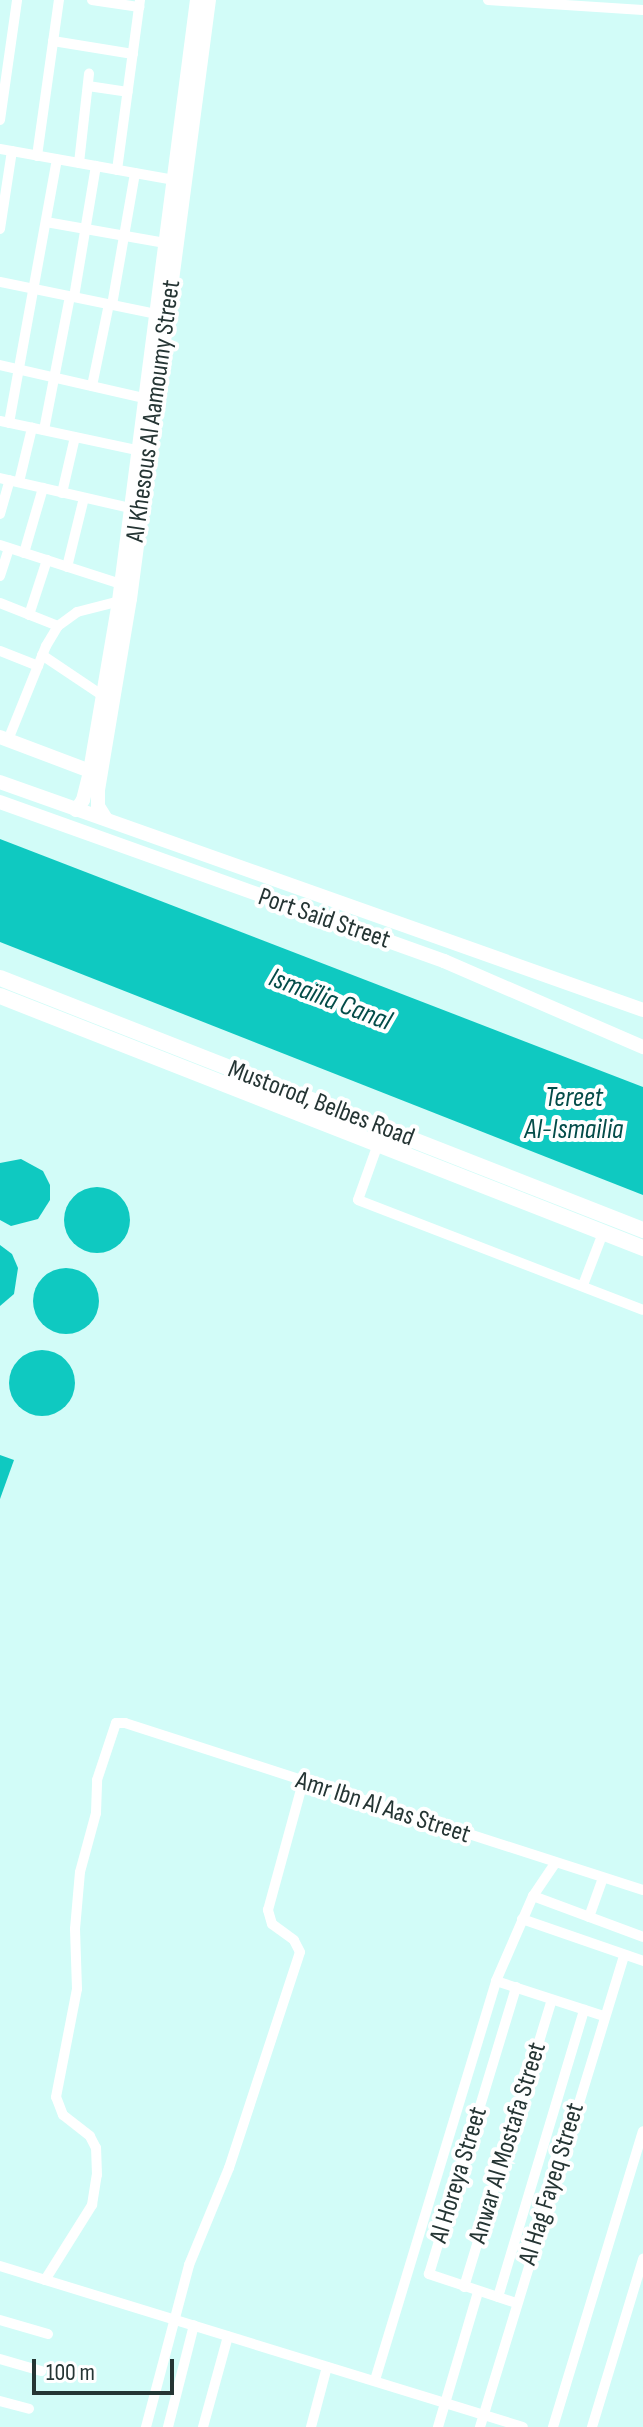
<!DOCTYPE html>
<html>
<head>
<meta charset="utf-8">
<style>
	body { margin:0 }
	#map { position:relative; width:643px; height:2427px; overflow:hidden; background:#d2fcf8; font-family:"Sofia Sans Condensed",sans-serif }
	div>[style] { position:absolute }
	.water>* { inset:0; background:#0fc9c1 }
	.round { border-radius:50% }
	.street>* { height:10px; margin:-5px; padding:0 5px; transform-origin:5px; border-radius:5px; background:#fff }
	.secondary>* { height:14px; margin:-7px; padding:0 7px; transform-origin:7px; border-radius:7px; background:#fff }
	.primary>* { height:16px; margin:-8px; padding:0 8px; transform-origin:8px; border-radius:8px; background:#fff }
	span { translate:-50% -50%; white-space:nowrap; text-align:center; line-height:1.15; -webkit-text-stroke:8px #fff; paint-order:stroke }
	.street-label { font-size:26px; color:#253534 }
	.water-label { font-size:28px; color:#044c49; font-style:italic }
	.scale { position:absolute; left:32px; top:2359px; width:142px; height:36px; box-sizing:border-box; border:4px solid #253534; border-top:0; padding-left:10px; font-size:24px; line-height:28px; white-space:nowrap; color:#253534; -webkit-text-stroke:6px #fff; paint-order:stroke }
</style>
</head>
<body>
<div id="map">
	<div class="water">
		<div style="clip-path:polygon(0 839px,643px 1087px,643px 1195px,0 942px)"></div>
		<div style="clip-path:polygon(21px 1159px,43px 1171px,50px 1185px,50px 1200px,38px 1219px,11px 1226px,0 1220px,0 1163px)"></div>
		<div class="round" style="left:64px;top:1187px;width:66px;height:66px"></div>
		<div style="clip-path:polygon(0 1245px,12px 1254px,18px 1268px,14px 1294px,0 1306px)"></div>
		<div class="round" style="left:33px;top:1268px;width:66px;height:66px"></div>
		<div class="round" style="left:9px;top:1350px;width:66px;height:66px"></div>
		<div style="clip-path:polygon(0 1455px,14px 1460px,0 1499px)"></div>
	</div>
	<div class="street">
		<div style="left:92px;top:0;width:48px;rotate:8.5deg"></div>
		<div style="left:488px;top:0;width:155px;rotate:3.7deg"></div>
		<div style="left:53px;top:41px;width:81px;rotate:9.2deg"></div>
		<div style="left:88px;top:86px;width:40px;rotate:8.5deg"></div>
		<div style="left:0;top:120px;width:121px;rotate:-81.9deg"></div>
		<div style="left:0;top:149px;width:177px;rotate:10.1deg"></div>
		<div style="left:37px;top:156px;width:158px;rotate:-82deg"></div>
		<div style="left:79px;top:163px;width:90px;rotate:-83.6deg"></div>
		<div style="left:117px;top:170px;width:172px;rotate:-82.3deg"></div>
		<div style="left:46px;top:222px;width:121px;rotate:10deg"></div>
		<div style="left:0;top:229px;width:79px;rotate:-81.3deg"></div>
		<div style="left:0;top:282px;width:159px;rotate:11.6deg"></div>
		<div style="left:74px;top:297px;width:133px;rotate:-80.5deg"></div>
		<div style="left:112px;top:305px;width:134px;rotate:-80.1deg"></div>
		<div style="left:0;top:365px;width:148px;rotate:12.9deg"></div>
		<div style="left:92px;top:386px;width:84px;rotate:-78.3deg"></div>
		<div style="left:0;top:421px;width:140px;rotate:12deg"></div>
		<div style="left:9px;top:423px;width:268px;rotate:-79.7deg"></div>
		<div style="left:44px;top:430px;width:136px;rotate:-79deg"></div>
		<div style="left:0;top:478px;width:133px;rotate:13deg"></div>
		<div style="left:19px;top:482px;width:56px;rotate:-76.5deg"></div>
		<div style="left:62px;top:493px;width:57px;rotate:-76.9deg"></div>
		<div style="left:0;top:514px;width:35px;rotate:-74deg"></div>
		<div style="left:0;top:545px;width:127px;rotate:17.9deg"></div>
		<div style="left:24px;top:553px;width:68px;rotate:-73.7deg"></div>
		<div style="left:67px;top:567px;width:71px;rotate:-76.2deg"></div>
		<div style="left:0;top:576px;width:29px;rotate:-72deg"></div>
		<div style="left:0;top:603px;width:62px;rotate:21.6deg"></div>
		<div style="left:29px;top:615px;width:58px;rotate:-71.9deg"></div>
		<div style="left:0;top:651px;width:41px;rotate:21.5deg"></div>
		<div style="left:42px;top:655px;width:73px;rotate:33.9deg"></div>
		<div style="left:8px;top:740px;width:101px;rotate:-68deg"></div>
		<div style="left:46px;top:646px;width:23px;rotate:-59deg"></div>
		<div style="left:58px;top:626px;width:24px;rotate:-36deg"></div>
		<div style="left:77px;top:612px;width:49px;rotate:-14.3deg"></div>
		<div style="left:378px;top:1144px;width:59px;rotate:109.7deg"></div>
		<div style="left:358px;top:1200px;width:305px;rotate:21.1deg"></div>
		<div style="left:583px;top:1285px;width:56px;rotate:-69deg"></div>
		<div style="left:533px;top:1896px;width:117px;rotate:20.4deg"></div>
		<div style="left:589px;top:1917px;width:41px;rotate:-70.3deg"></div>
		<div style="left:522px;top:1919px;width:128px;rotate:19.1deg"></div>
		<div style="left:496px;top:1981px;width:114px;rotate:18deg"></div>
		<div style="left:0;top:2266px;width:547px;rotate:17.11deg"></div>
		<div style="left:45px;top:2280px;width:89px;rotate:-57.9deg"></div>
		<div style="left:92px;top:2205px;width:30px;rotate:-81deg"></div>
		<div style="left:97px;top:2175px;width:27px;rotate:-92deg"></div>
		<div style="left:96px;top:2148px;width:13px;rotate:-117deg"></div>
		<div style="left:90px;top:2136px;width:34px;rotate:-142deg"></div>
		<div style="left:63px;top:2115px;width:19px;rotate:-111deg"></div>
		<div style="left:56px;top:2097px;width:110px;rotate:-79deg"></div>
		<div style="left:77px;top:1989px;width:60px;rotate:-91.9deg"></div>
		<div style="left:75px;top:1929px;width:57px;rotate:-85deg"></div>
		<div style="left:80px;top:1872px;width:61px;rotate:-74.8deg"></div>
		<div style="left:96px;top:1813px;width:33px;rotate:-88deg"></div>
		<div style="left:97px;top:1780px;width:60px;rotate:-71.6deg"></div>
		<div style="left:116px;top:1723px;width:9px"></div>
		<div style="left:125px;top:1723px;width:544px;rotate:17.87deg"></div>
		<div style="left:464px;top:2287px;width:300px;rotate:-73deg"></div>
		<div style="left:498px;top:2297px;width:300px;rotate:-73.3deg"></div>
		<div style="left:516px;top:2303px;width:92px;rotate:-161.6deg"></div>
		<div style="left:429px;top:2274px;width:300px;rotate:-73.1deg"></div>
		<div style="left:0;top:2320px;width:50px;rotate:16.3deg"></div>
		<div style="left:0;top:2359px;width:43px;rotate:16.3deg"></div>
		<div style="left:375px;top:2380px;width:417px;rotate:-73.1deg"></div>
		<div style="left:496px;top:1981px;width:93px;rotate:-66.5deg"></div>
		<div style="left:533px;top:1896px;width:40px;rotate:-56deg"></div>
		<div style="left:0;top:2401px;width:30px;rotate:15deg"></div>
		<div style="left:146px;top:2427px;width:168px;rotate:-75.1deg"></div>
		<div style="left:189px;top:2265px;width:105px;rotate:-67.6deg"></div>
		<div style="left:229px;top:2168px;width:227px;rotate:-71.8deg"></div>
		<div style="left:300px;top:1952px;width:13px;rotate:-117deg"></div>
		<div style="left:294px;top:1940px;width:27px;rotate:-144deg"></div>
		<div style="left:272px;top:1924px;width:15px;rotate:-106deg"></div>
		<div style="left:268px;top:1910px;width:133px;rotate:-74.7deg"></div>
		<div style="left:168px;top:2427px;width:105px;rotate:-75.7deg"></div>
		<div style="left:203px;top:2427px;width:94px;rotate:-74.6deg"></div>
		<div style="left:311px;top:2427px;width:62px;rotate:-75.1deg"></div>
		<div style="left:438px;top:2427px;width:141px;rotate:-73.5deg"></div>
		<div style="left:480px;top:2427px;width:493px;rotate:-73deg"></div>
		<div style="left:553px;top:2427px;width:309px;rotate:-73.1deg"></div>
		<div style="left:592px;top:2427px;width:176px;rotate:-73.1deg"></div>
	</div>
	<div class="secondary">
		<div style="left:0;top:737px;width:96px;rotate:20.7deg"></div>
		<div style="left:0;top:782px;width:682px;rotate:19.52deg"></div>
		<div style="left:0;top:802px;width:472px;rotate:19.7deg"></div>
		<div style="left:444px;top:961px;width:217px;rotate:23.4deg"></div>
		<div style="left:76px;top:810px;width:12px;rotate:-55deg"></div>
		<div style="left:83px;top:800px;width:30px;rotate:-76deg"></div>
		<div style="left:90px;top:771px;width:172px;rotate:-80.3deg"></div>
		<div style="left:119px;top:601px;width:606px;rotate:-82.61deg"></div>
		<div style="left:106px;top:819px;width:15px;rotate:-122deg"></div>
		<div style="left:98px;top:806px;width:16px;rotate:-90deg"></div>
		<div style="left:98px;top:790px;width:194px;rotate:-80.5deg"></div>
		<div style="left:130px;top:599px;width:604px;rotate:-82.49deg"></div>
	</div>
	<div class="primary">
		<div style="left:0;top:978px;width:691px;rotate:21.4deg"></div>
		<div style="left:0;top:996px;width:691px;rotate:21.4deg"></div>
	</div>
	<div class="street-label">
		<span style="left:154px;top:411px;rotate:-82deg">Al Khesous Al Aamoumy Street</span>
		<span style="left:324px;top:919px;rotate:19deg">Port Said Street</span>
		<span style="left:321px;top:1104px;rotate:21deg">Mustorod, Belbes Road</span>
		<span style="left:383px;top:1808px;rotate:18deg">Amr Ibn Al Aas Street</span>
		<span style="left:508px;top:2143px;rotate:-73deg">Anwar Al Mostafa Street</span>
		<span style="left:459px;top:2175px;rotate:-73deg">Al Horeya Street</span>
		<span style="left:552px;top:2184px;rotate:-73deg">Al Hag Fayeq Street</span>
	</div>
	<div class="water-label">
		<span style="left:330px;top:1000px;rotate:21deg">Ismaïlia Canal</span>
		<span style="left:574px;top:1114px">Tereet<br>Al-Ismailia</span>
	</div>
	<div class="scale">100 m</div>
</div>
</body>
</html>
